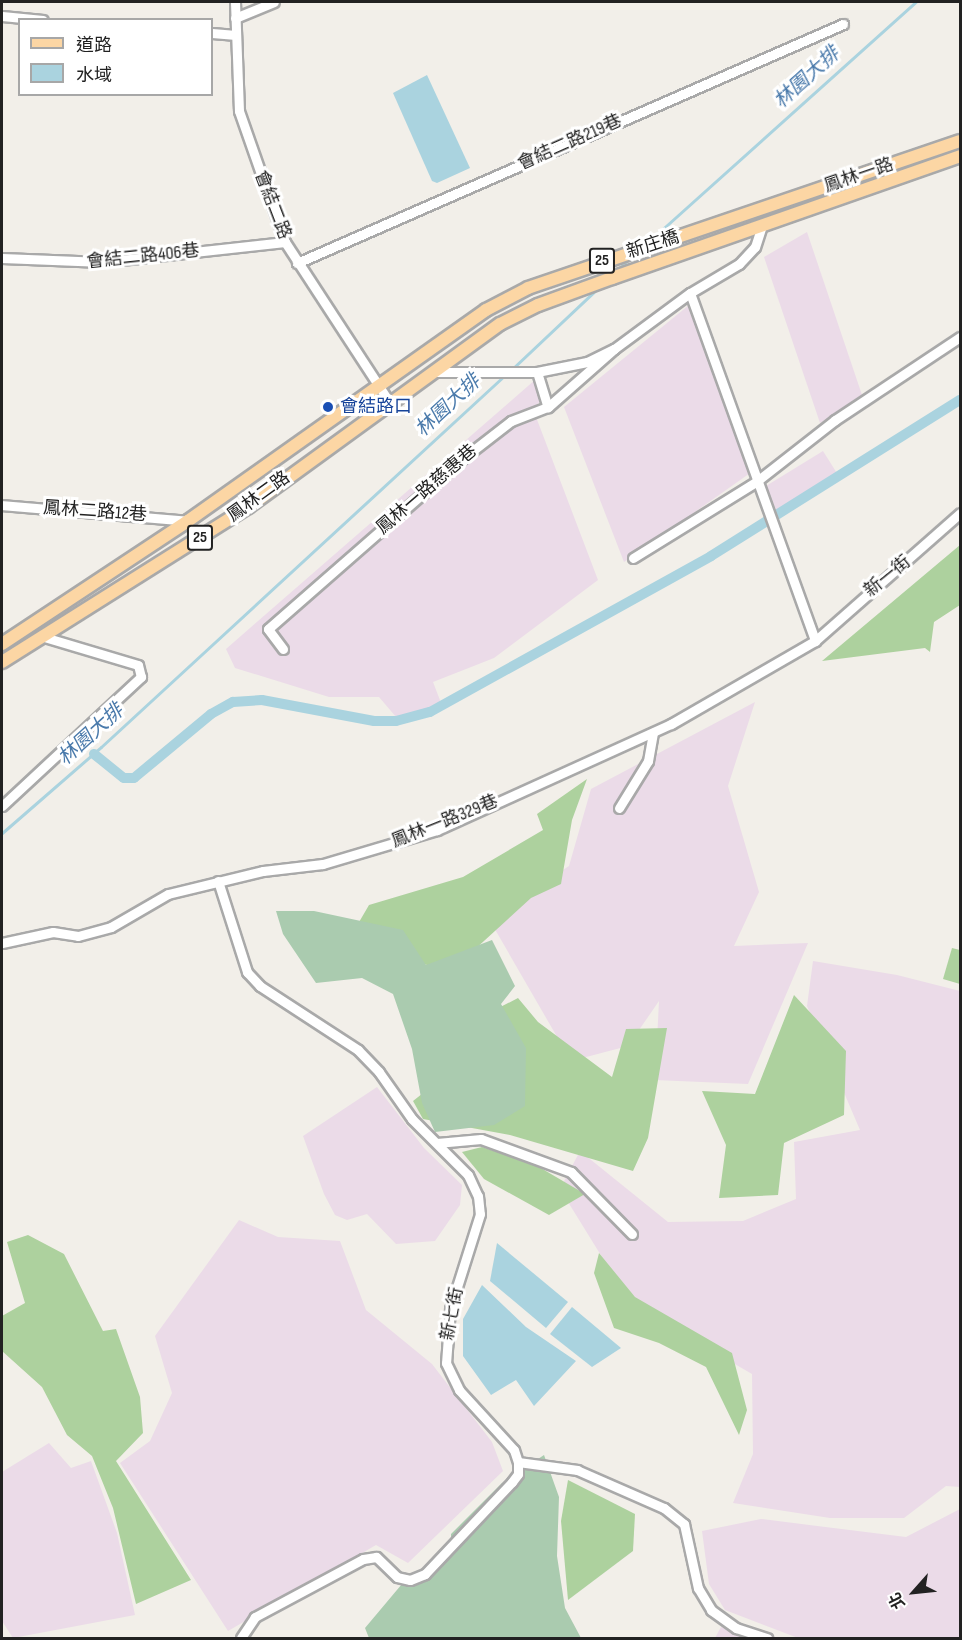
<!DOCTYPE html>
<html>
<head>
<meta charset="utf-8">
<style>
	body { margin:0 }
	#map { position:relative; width:962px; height:1640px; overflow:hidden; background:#f2efe9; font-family:"Sofia Sans Condensed","Noto Sans TC",sans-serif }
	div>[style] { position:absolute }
	.industrial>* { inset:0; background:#ebdbe8 }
	.forest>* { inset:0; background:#add19e }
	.cemetery>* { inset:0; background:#aacbaf }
	.water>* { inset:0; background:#aad3df }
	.stream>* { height:3px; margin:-1.5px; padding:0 1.5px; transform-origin:1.5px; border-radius:1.5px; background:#aad3df }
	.canal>* { height:10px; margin:-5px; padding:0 5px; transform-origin:5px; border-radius:5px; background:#aad3df }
	.roads { filter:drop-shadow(2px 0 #a9a9a9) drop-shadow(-2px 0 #a9a9a9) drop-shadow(0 2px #a9a9a9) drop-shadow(0 -2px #a9a9a9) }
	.minor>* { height:9px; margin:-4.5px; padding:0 4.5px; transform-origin:4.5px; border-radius:4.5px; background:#fff }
	.major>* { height:12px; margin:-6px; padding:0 6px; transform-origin:6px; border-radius:6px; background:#fcd6a4 }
	.dots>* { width:16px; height:16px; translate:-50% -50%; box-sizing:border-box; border:3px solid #fff; border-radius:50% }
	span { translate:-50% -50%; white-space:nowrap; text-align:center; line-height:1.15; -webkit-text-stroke:6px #fff; paint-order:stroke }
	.shield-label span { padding:2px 4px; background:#fff; border:2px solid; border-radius:4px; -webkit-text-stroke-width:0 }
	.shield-label { font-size:16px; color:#222; font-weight:700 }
	.street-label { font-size:18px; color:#222 }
	.transit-label { font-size:18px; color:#164399 }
	.left { translate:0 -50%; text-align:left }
	.water-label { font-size:20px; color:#4a7aab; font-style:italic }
	.frame { position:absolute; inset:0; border:3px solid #222; pointer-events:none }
	.legend { position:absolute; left:18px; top:18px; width:195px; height:78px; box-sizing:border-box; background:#fff; border:2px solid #a7a7a7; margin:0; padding:8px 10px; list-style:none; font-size:18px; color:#222 }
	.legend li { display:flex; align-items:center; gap:12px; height:30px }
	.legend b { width:30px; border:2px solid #a7a7a7 }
	.north { position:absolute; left:884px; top:1562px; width:60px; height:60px; -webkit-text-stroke:4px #fff; paint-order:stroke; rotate:243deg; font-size:16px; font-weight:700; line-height:24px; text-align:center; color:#222 }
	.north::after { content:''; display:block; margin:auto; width:21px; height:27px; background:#222; clip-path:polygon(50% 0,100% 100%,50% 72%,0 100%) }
</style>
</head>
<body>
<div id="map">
	<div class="industrial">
		<div style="clip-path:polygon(807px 232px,863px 398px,820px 423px,764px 257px)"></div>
		<div style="clip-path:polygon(694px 301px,753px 471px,624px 562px,564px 407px)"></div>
		<div style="clip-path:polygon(536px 379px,545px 396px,533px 409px,598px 580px,494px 658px,433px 682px,443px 708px,402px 724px,379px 697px,329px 697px,235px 668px,226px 649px)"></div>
		<div style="clip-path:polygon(823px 451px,840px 478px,778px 515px,766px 486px)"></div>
		<div style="clip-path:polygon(755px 702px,728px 786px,759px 892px,734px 946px,808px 943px,748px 1084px,655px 1080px,659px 1001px,628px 1046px,571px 1061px,489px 919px,569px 866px,591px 789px)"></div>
		<div style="clip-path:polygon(813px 961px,897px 975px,960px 991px,960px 1487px,946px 1486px,904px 1518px,830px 1518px,733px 1503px,753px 1454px,752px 1374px,631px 1304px,560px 1189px,580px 1151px,668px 1222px,743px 1221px,796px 1199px,794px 1142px,860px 1130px,807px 1006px)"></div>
		<div style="clip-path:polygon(377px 1087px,424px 1148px,462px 1185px,460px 1205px,435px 1241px,396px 1244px,367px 1214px,347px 1220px,335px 1215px,324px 1194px,303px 1136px)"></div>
		<div style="clip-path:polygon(239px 1220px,278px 1237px,340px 1241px,366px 1310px,432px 1364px,492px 1442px,503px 1471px,408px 1563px,376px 1545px,228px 1631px,120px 1463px,150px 1441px,172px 1393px,155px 1336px)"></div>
		<div style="clip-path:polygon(49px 1443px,71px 1468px,91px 1461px,117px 1533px,135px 1615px,13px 1638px,2px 1621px,2px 1472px)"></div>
		<div style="clip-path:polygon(960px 1509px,960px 1638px,798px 1638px,725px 1610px,709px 1584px,702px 1531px,761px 1519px,906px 1537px)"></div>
		<div style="clip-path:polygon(721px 1627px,752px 1638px,715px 1638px)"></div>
	</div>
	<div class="forest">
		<div style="clip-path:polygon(960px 545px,960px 605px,934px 622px,930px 652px,925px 648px,822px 661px)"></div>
		<div style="clip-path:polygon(587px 779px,572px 820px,561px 884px,531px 898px,450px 972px,348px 941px,369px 905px,463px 877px,543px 830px,537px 814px)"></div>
		<div style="clip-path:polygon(952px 948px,960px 950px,960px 984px,943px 979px)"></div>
		<div style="clip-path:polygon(794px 995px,846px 1051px,844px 1115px,784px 1143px,778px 1195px,719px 1198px,726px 1145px,702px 1091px,755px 1094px)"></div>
		<div style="clip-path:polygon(518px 998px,538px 1022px,612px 1077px,626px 1029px,667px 1028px,648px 1138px,633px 1171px,510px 1135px,423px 1119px,413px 1101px,451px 1071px,483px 1016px)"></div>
		<div style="clip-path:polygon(482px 1147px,534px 1164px,585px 1194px,549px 1215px,484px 1179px,462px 1152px)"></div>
		<div style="clip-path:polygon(28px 1235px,64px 1254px,103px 1331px,116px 1329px,140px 1397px,143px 1433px,116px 1461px,191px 1580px,136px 1604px,113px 1508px,92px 1456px,67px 1435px,42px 1387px,2px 1351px,2px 1316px,25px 1303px,7px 1242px)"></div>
		<div style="clip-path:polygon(599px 1253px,635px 1297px,732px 1353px,747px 1410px,739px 1435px,706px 1367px,659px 1343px,614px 1328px,594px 1273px)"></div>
		<div style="clip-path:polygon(568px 1480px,635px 1514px,633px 1551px,568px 1600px,561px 1521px)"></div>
	</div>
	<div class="cemetery">
		<div style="clip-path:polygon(276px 911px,314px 911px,403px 930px,426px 965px,492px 940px,515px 986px,501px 1004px,526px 1048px,525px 1106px,494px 1125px,435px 1132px,422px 1103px,412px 1049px,393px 994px,362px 978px,316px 983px,283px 934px)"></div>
		<div style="clip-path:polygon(544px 1455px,559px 1497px,557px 1556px,565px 1608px,581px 1638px,369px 1638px,365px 1628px,407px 1578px,451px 1552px,451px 1534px,502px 1483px)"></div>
	</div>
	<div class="water">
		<div style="clip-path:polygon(427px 75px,470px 168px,437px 183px,432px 181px,393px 93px)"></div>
		<div style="clip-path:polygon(497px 1243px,568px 1302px,546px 1328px,490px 1281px)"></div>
		<div style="clip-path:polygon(482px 1285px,526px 1327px,576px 1361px,534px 1406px,516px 1380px,491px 1395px,463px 1356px,463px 1319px)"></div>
		<div style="clip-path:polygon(572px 1307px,621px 1348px,592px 1367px,550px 1334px)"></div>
	</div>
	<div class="stream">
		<div style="left:647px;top:243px;width:361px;rotate:-41.9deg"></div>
		<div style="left:616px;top:271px;width:21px;rotate:-43deg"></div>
		<div style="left:511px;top:370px;width:120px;rotate:-43.3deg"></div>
		<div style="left:2px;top:833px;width:131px;rotate:-41deg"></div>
		<div style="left:101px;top:747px;width:551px;rotate:-42.64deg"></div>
	</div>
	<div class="canal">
		<div style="left:94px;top:754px;width:38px;rotate:39deg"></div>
		<div style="left:124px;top:778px;width:10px"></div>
		<div style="left:134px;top:778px;width:100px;rotate:-39.7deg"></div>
		<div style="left:211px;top:714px;width:25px;rotate:-29deg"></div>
		<div style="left:233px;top:702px;width:29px;rotate:-4deg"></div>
		<div style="left:262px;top:700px;width:114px;rotate:10.6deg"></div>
		<div style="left:374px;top:721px;width:22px"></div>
		<div style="left:396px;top:721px;width:35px;rotate:-15deg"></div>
		<div style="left:430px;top:712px;width:321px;rotate:-29deg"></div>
		<div style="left:711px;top:556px;width:294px;rotate:-32.1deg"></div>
	</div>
	<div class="roads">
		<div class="minor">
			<div style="left:235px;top:2px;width:109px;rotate:87.9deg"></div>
			<div style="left:239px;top:111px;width:139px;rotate:70.7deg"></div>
			<div style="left:285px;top:242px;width:192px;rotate:56.9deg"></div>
			<div style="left:2px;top:16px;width:41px;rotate:5.6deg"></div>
			<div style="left:235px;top:18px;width:42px;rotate:-22.3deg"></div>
			<div style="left:212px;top:33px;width:24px;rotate:5deg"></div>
			<div style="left:2px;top:258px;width:101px;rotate:2.3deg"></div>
			<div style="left:103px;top:262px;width:183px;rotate:-6.3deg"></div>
			<div style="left:297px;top:263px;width:596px;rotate:-23.64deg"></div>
			<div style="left:690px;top:293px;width:370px;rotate:70.2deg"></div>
			<div style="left:434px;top:372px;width:103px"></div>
			<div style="left:537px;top:372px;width:51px;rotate:-11.3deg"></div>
			<div style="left:587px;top:362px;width:30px;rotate:-26deg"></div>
			<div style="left:614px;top:349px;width:94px;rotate:-36.4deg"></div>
			<div style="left:690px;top:293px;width:57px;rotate:-30.6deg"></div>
			<div style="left:739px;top:264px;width:23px;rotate:-47deg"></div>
			<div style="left:755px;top:247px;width:23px;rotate:-72deg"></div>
			<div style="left:537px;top:372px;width:37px;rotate:73deg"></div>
			<div style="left:2px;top:505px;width:187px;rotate:4.9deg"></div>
			<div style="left:633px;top:558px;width:146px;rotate:-31.8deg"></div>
			<div style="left:757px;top:481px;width:99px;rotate:-38deg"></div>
			<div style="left:835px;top:420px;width:150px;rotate:-33.6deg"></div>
			<div style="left:283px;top:649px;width:25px;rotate:-127deg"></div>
			<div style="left:268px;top:629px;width:258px;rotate:-41.2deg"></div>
			<div style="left:462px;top:459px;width:62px;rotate:-37.8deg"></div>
			<div style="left:511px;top:421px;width:40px;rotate:-21deg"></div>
			<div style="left:548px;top:407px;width:88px;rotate:-41.3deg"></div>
			<div style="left:2px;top:806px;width:190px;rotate:-42.9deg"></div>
			<div style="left:141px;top:677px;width:12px;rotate:-104deg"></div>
			<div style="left:138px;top:665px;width:98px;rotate:-163.4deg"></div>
			<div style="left:619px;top:808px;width:55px;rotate:-58.3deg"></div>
			<div style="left:648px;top:761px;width:29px;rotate:-80deg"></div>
			<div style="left:218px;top:881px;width:96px;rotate:72.3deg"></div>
			<div style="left:247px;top:972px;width:19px;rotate:47deg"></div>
			<div style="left:260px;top:986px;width:117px;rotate:33.1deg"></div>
			<div style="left:358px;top:1050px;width:30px;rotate:46deg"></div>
			<div style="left:379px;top:1072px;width:57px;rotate:54.9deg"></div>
			<div style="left:412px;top:1119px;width:79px;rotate:45deg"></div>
			<div style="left:468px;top:1175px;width:23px;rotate:65deg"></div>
			<div style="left:478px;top:1196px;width:18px;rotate:84deg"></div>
			<div style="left:480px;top:1214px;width:100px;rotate:107.5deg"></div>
			<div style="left:450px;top:1309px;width:54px;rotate:94.2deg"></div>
			<div style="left:446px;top:1363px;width:30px;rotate:64deg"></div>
			<div style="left:459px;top:1390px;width:81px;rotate:47.5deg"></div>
			<div style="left:514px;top:1450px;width:13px;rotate:72deg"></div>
			<div style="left:518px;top:1462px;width:12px;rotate:90deg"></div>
			<div style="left:518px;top:1474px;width:10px;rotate:127deg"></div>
			<div style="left:512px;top:1482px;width:127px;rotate:133.4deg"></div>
			<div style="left:425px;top:1574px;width:16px;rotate:158deg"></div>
			<div style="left:410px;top:1580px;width:13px;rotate:-167deg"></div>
			<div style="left:397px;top:1577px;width:29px;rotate:-136deg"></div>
			<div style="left:376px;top:1557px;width:13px;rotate:171deg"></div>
			<div style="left:363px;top:1559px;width:123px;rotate:151.8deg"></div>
			<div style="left:255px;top:1617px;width:25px;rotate:124deg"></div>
			<div style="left:2px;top:943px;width:52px;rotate:-12.2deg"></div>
			<div style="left:53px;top:932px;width:25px;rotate:9deg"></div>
			<div style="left:78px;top:936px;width:34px;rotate:-15deg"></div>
			<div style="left:111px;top:927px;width:66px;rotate:-30.1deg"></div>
			<div style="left:168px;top:894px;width:98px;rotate:-13.6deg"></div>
			<div style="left:263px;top:871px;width:60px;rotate:-6.7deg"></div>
			<div style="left:323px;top:864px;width:119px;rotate:-16.6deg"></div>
			<div style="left:437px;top:830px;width:257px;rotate:-24.4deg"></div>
			<div style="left:671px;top:724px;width:166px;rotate:-30deg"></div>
			<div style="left:815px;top:641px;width:193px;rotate:-41.4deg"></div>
			<div style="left:437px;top:1143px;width:44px;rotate:-5.2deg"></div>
			<div style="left:481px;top:1139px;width:96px;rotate:20.1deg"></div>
			<div style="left:571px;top:1172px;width:87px;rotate:45.5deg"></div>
			<div style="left:518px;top:1462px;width:60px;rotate:7.7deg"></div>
			<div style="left:577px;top:1470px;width:95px;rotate:23.6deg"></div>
			<div style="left:664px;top:1508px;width:26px;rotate:39deg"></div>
			<div style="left:684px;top:1524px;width:66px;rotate:77.7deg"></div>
			<div style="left:698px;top:1588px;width:26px;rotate:59deg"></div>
			<div style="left:711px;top:1610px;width:31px;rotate:36deg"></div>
			<div style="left:736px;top:1628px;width:33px;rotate:18deg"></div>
		</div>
		<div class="major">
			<div style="left:2px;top:644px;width:223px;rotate:-33.5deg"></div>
			<div style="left:188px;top:521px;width:365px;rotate:-35.3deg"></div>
			<div style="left:486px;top:310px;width:47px;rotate:-27.6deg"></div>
			<div style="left:528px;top:288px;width:456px;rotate:-18.8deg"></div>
			<div style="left:2px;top:662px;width:291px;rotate:-32.2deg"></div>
			<div style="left:248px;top:507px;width:311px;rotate:-36deg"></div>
			<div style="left:500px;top:324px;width:42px;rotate:-26.6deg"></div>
			<div style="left:538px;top:305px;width:79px;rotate:-20deg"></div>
			<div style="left:612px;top:278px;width:369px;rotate:-19.3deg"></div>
		</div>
	</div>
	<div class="dots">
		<div style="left:328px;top:407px;background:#1a4fb4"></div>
	</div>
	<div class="shield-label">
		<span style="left:602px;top:261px">25</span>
		<span style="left:200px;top:538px">25</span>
	</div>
	<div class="street-label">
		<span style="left:570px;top:143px;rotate:-24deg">會結二路219巷</span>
		<span style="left:859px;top:176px;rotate:-19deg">鳳林一路</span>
		<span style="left:272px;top:205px;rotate:69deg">會結二路</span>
		<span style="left:653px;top:245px;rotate:-18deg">新庄橋</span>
		<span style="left:143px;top:257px;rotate:-6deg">會結二路406巷</span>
		<span style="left:427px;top:490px;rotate:-41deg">鳳林一路慈惠巷</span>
		<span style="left:259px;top:497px;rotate:-36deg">鳳林二路</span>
		<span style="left:95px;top:512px;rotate:4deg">鳳林二路12巷</span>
		<span style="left:888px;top:577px;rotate:-39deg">新一街</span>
		<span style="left:445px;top:822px;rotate:-22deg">鳳林一路329巷</span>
		<span style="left:453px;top:1314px;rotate:-79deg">新七街</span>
	</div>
	<div class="transit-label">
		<span class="left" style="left:340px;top:407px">會結路口</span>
	</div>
	<div class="water-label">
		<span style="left:807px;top:78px;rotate:-42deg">林園大排</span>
		<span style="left:448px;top:406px;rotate:-43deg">林園大排</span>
		<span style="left:91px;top:735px;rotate:-42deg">林園大排</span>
	</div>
	<div class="frame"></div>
	<ul class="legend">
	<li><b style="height:8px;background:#fcd6a4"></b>道路</li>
	<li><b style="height:16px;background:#aad3df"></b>水域</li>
	</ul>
	<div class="north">北</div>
</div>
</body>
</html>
